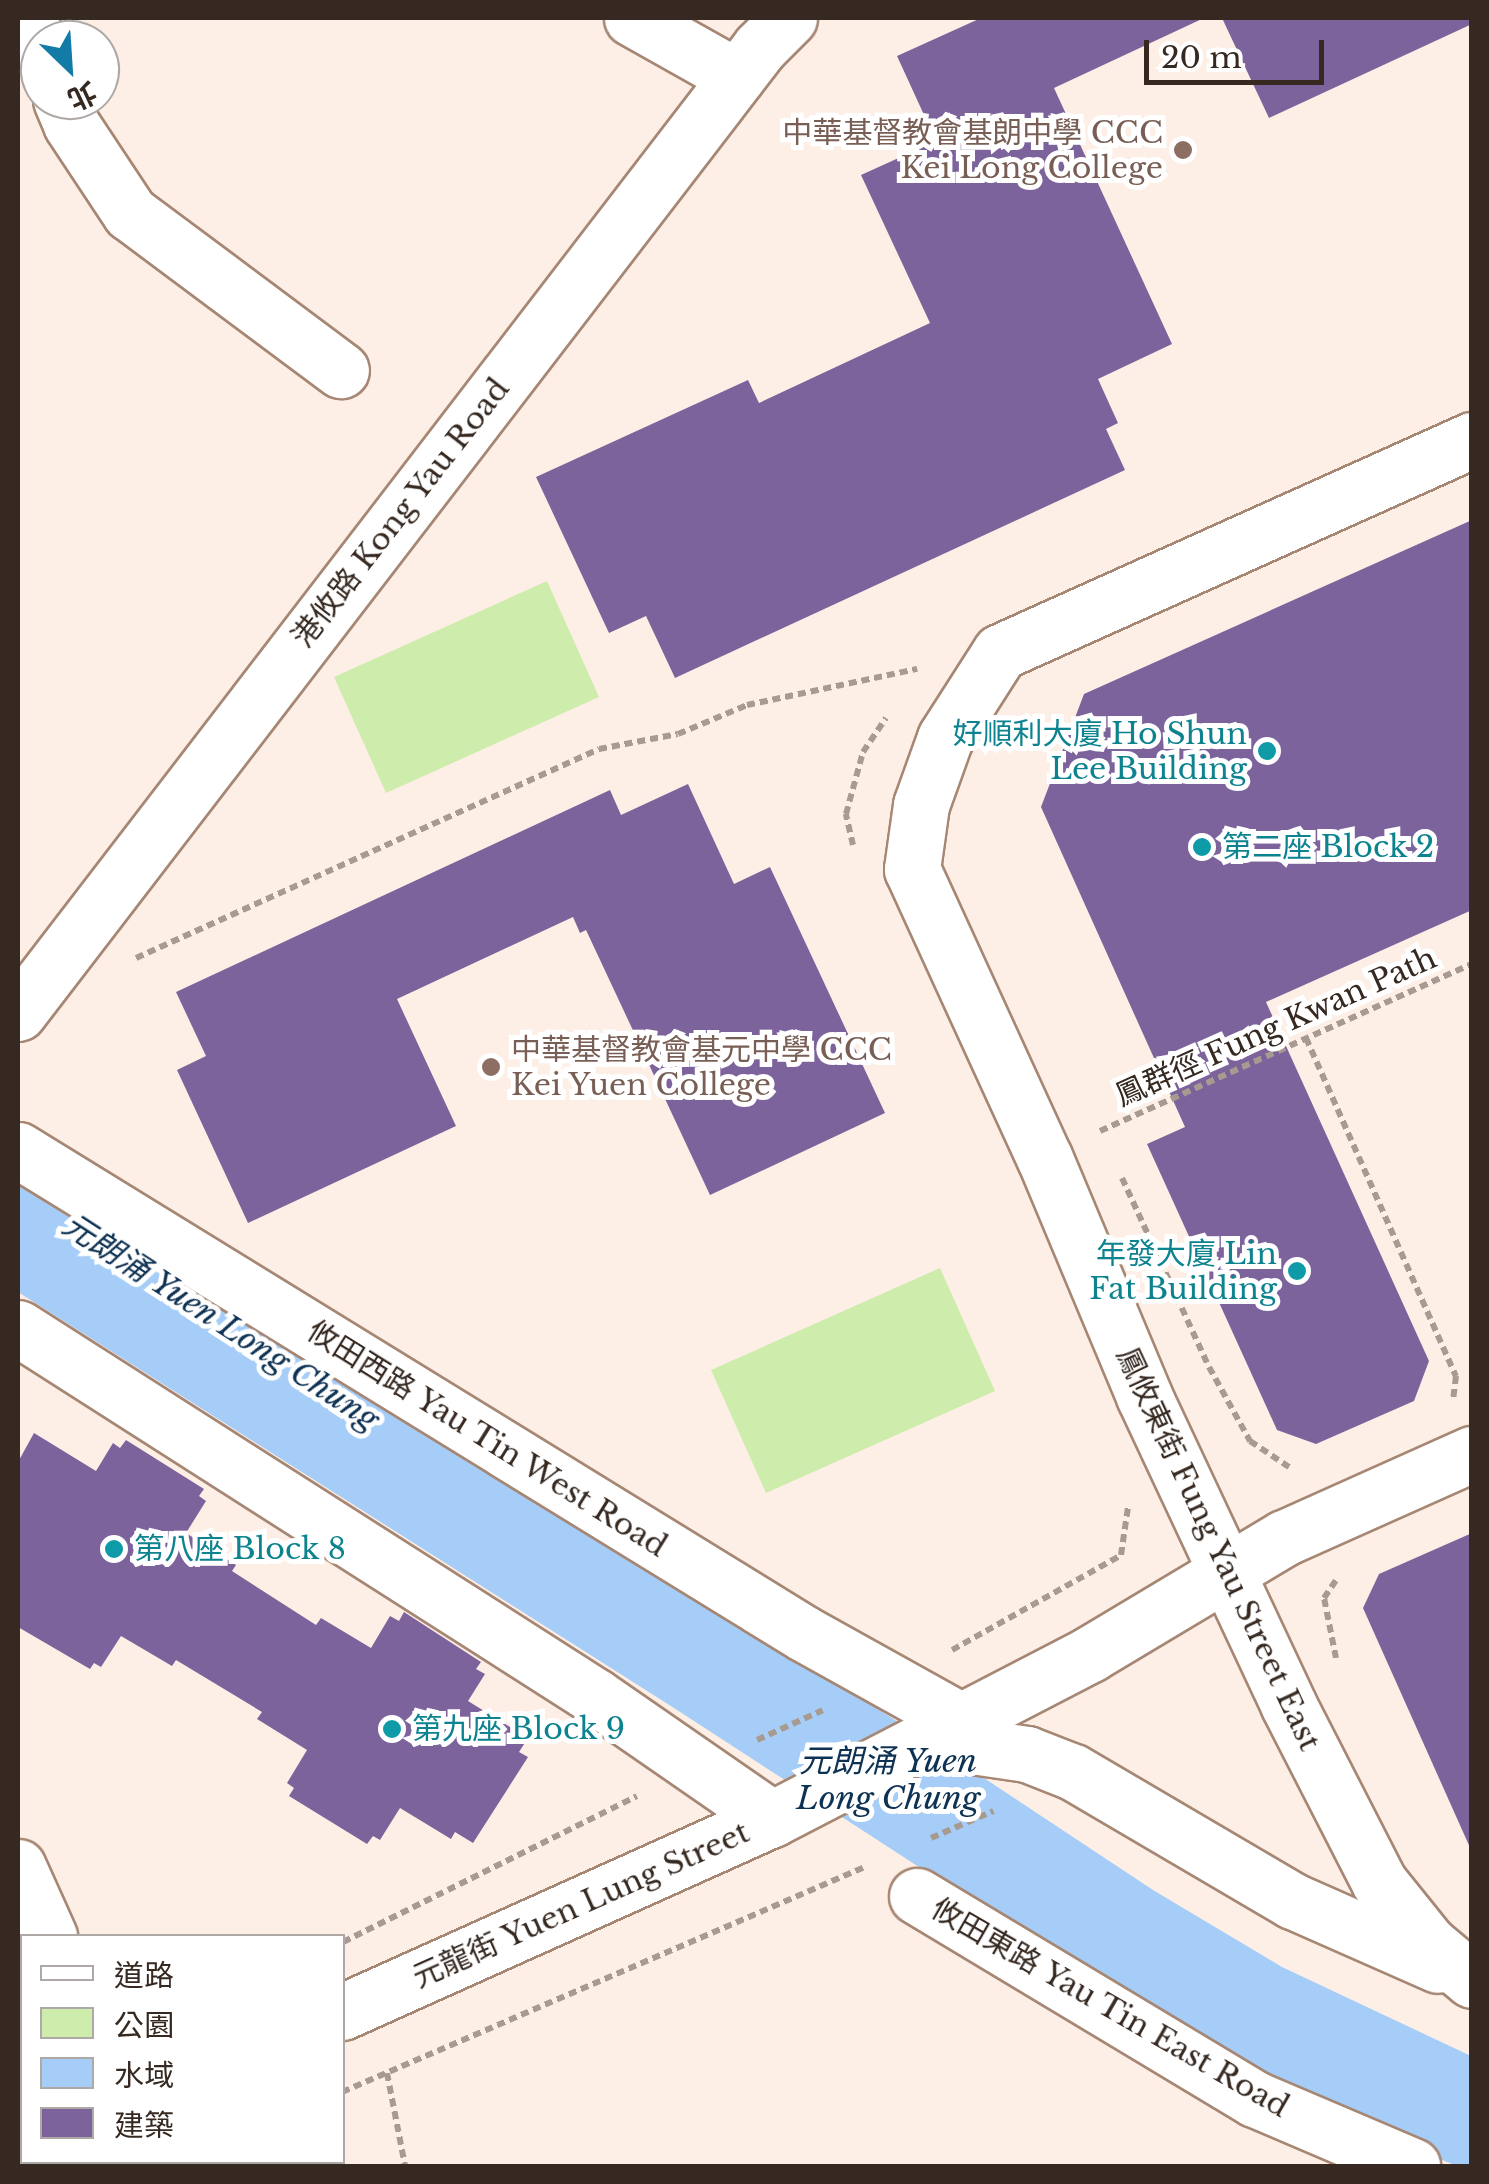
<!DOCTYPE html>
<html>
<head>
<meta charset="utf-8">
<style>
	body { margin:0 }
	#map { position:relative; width:1489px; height:2184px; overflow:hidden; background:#fdefe6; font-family:"Libre Baskerville","Noto Sans TC",serif }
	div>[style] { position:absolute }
	.green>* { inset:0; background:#ceecac }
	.water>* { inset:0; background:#a5cdf7 }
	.building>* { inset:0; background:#7d639c }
	.path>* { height:6px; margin-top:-3px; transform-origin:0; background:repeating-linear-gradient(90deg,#a79a91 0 8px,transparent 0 13px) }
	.roads { filter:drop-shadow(2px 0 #a68774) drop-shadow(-2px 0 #a68774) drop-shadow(0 2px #a68774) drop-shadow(0 -2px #a68774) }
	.minor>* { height:55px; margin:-27.5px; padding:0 27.5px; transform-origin:27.5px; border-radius:27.5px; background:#fff }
	.dots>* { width:28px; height:28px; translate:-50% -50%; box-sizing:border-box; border:5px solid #fff; border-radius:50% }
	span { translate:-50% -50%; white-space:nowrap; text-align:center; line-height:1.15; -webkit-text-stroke:10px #fff; paint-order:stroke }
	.education-label { font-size:30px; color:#785e54 }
	.right { translate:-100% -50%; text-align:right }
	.left { translate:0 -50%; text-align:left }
	.street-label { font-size:30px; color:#352921 }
	.culture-label { font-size:30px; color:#0d838f }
	.water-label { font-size:32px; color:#0e3253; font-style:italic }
	.frame { position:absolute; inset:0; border:20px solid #352921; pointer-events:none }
	.legend { position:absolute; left:20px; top:1934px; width:325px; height:230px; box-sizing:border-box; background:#fff; border:2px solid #aea9a6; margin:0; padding:12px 18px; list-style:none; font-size:30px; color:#352921 }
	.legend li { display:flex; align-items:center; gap:20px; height:50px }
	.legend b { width:50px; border:2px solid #aea9a6 }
	.north { position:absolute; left:20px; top:20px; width:100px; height:100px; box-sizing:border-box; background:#fff; border:2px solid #aea9a6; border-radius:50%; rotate:155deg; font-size:28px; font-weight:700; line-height:40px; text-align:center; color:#352921 }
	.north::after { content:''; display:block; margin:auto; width:35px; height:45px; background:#137ca6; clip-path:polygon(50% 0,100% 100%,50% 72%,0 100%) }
	.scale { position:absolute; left:1144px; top:40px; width:180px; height:45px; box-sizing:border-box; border:5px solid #352921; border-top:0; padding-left:12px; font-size:30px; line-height:35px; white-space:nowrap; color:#352921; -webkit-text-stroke:8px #fff; paint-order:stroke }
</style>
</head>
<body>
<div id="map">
	<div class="green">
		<div style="clip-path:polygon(547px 581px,599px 697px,386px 793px,334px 677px)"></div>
		<div style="clip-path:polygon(940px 1268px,995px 1391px,766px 1493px,711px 1370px)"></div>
	</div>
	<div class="water">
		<div style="clip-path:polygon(18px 1164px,925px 1739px,1153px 1890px,1282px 1967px,1471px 2056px,1471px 2166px,1457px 2166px,1369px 2130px,1096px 1982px,674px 1708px,18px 1292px)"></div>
	</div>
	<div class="building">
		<div style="clip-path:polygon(981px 18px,1204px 18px,1054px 88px,1172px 344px,1098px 379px,1118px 423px,1106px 429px,1125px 470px,675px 678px,646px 616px,609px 633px,536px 477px,748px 380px,759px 403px,930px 323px,861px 175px,936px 141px,897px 56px)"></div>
		<div style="clip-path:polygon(1222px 18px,1472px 18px,1472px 24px,1269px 118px)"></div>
		<div style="clip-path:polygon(1472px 520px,1472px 910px,1266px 1002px,1429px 1361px,1414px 1401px,1316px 1444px,1277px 1430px,1147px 1144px,1185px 1127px,1041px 807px,1084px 694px)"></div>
		<div style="clip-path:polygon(688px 784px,734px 884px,770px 867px,885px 1113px,710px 1195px,586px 930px,580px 933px,573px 917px,397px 999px,456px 1126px,248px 1223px,177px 1070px,206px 1056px,176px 992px,610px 790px,621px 815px)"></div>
		<div style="clip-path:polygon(34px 1433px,96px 1471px,113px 1443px,120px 1448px,126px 1440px,204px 1489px,199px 1496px,206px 1501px,186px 1533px,236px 1565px,232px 1571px,316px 1625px,321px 1618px,371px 1648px,390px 1616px,399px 1621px,404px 1612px,481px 1662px,476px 1669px,485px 1674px,468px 1701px,528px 1738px,519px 1752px,528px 1757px,473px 1843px,455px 1832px,451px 1839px,400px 1808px,380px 1840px,373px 1836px,367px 1844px,289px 1796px,294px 1788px,287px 1783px,307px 1750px,257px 1719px,262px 1712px,176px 1660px,172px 1666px,121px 1636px,101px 1667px,94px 1663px,90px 1669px,18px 1627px,18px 1462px)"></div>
		<div style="clip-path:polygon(1472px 1533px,1472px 1852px,1363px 1608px,1379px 1574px)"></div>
	</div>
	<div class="path">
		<div style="left:853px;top:845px;width:32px;rotate:-103deg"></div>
		<div style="left:846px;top:814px;width:64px;rotate:-74.7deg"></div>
		<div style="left:863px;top:752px;width:41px;rotate:-55.9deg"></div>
		<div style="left:136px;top:958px;width:508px;rotate:-24.29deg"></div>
		<div style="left:599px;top:749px;width:80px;rotate:-10.8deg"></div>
		<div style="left:678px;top:734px;width:75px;rotate:-22.8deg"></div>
		<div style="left:747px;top:705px;width:174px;rotate:-12deg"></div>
		<div style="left:1306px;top:1038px;width:370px;rotate:66.1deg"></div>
		<div style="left:1456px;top:1376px;width:23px;rotate:97deg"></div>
		<div style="left:1100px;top:1131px;width:408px;rotate:-24.2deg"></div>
		<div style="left:1122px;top:1178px;width:208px;rotate:65.3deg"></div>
		<div style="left:1209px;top:1367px;width:85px;rotate:61deg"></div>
		<div style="left:1250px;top:1441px;width:50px;rotate:33.7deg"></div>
		<div style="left:952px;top:1650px;width:194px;rotate:-29.3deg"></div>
		<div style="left:1121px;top:1555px;width:49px;rotate:-81.7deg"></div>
		<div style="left:1336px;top:1658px;width:61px;rotate:-101.3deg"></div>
		<div style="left:1324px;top:1598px;width:22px;rotate:-56deg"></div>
		<div style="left:757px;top:1740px;width:72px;rotate:-24.4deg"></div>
		<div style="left:931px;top:1838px;width:68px;rotate:-23.5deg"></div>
		<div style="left:343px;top:1942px;width:328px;rotate:-26.4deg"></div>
		<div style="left:387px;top:2073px;width:95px;rotate:79deg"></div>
		<div style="left:342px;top:2092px;width:569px;rotate:-23.28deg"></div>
		<div style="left:171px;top:2166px;width:13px;rotate:-18deg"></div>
	</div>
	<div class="roads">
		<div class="minor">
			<div style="left:28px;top:18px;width:32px;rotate:68deg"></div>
			<div style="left:632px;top:18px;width:120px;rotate:29.3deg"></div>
			<div style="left:61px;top:100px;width:26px;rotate:67deg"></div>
			<div style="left:71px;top:124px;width:107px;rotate:56.5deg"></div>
			<div style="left:130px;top:213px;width:263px;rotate:36.7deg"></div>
			<div style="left:1472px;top:440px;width:517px;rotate:155.81deg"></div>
			<div style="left:1000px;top:652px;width:102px;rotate:122.6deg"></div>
			<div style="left:945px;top:738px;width:71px;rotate:109.7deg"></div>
			<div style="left:921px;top:805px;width:65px;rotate:98deg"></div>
			<div style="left:912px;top:869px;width:319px;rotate:65.4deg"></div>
			<div style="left:1045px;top:1159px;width:257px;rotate:67.3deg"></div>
			<div style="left:1144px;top:1396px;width:340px;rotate:64.9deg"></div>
			<div style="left:1288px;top:1704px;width:200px;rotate:62.9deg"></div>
			<div style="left:1379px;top:1882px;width:78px;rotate:51.2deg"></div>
			<div style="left:1428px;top:1943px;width:57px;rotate:40.1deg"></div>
			<div style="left:18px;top:1013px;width:1218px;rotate:-52.47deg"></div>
			<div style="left:760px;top:47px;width:41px;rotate:-45deg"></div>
			<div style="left:18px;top:1150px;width:922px;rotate:31.6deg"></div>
			<div style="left:803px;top:1633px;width:181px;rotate:29.1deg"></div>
			<div style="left:18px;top:1328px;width:686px;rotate:32.55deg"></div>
			<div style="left:596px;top:1697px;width:214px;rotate:34.7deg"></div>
			<div style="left:925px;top:1739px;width:103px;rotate:8.4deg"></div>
			<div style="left:1027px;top:1754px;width:49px;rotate:21.4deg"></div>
			<div style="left:1073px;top:1772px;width:255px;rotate:30.4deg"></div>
			<div style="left:1293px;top:1901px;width:158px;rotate:23.8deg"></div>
			<div style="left:18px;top:1867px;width:76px;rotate:65.8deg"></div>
			<div style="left:917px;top:1896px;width:394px;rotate:31deg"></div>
			<div style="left:1255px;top:2099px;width:171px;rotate:23.1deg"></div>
			<div style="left:342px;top:2012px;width:471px;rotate:-24.2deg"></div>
			<div style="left:772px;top:1819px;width:358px;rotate:-27.4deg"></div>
			<div style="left:1090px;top:1654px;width:226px;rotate:-30.9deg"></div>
			<div style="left:1284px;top:1538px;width:206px;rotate:-24.1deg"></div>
			<div style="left:18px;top:2159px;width:4px;rotate:-27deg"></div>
		</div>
	</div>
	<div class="dots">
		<div style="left:1183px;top:150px;background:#8d6e63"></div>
		<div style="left:1267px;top:751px;background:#0f9aa8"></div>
		<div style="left:1202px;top:847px;background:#0f9aa8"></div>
		<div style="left:491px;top:1067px;background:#8d6e63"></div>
		<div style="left:1297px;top:1271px;background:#0f9aa8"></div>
		<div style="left:114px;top:1549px;background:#0f9aa8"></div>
		<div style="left:392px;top:1729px;background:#0f9aa8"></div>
	</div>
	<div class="education-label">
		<span class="right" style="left:1163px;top:150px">中華基督教會基朗中學 CCC<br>Kei Long College</span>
		<span class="left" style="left:511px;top:1067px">中華基督教會基元中學 CCC<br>Kei Yuen College</span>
	</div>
	<div class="street-label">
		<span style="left:401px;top:513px;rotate:-52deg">港攸路 Kong Yau Road</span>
		<span style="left:1276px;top:1027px;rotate:-24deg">鳳群徑 Fung Kwan Path</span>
		<span style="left:487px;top:1439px;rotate:32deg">攸田西路 Yau Tin West Road</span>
		<span style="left:1218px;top:1549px;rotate:65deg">鳳攸東街 Fung Yau Street East</span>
		<span style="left:581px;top:1905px;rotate:-24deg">元龍街 Yuen Lung Street</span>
		<span style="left:1110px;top:2008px;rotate:30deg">攸田東路 Yau Tin East Road</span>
	</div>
	<div class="culture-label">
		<span class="right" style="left:1247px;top:751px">好順利大廈 Ho Shun<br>Lee Building</span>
		<span class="left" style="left:1222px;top:847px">第二座 Block 2</span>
		<span class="right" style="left:1277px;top:1271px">年發大廈 Lin<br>Fat Building</span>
		<span class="left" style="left:134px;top:1549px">第八座 Block 8</span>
		<span class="left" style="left:412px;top:1729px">第九座 Block 9</span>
	</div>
	<div class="water-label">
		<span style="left:221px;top:1322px;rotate:33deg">元朗涌 Yuen Long Chung</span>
		<span style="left:888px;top:1780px">元朗涌 Yuen<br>Long Chung</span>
	</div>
	<div class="frame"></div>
	<ul class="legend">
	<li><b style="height:12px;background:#fff"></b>道路</li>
	<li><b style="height:28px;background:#ceecac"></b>公園</li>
	<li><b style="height:28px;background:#a5cdf7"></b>水域</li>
	<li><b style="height:28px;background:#7d639c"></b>建築</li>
	</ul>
	<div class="north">北</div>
	<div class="scale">20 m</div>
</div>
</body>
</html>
